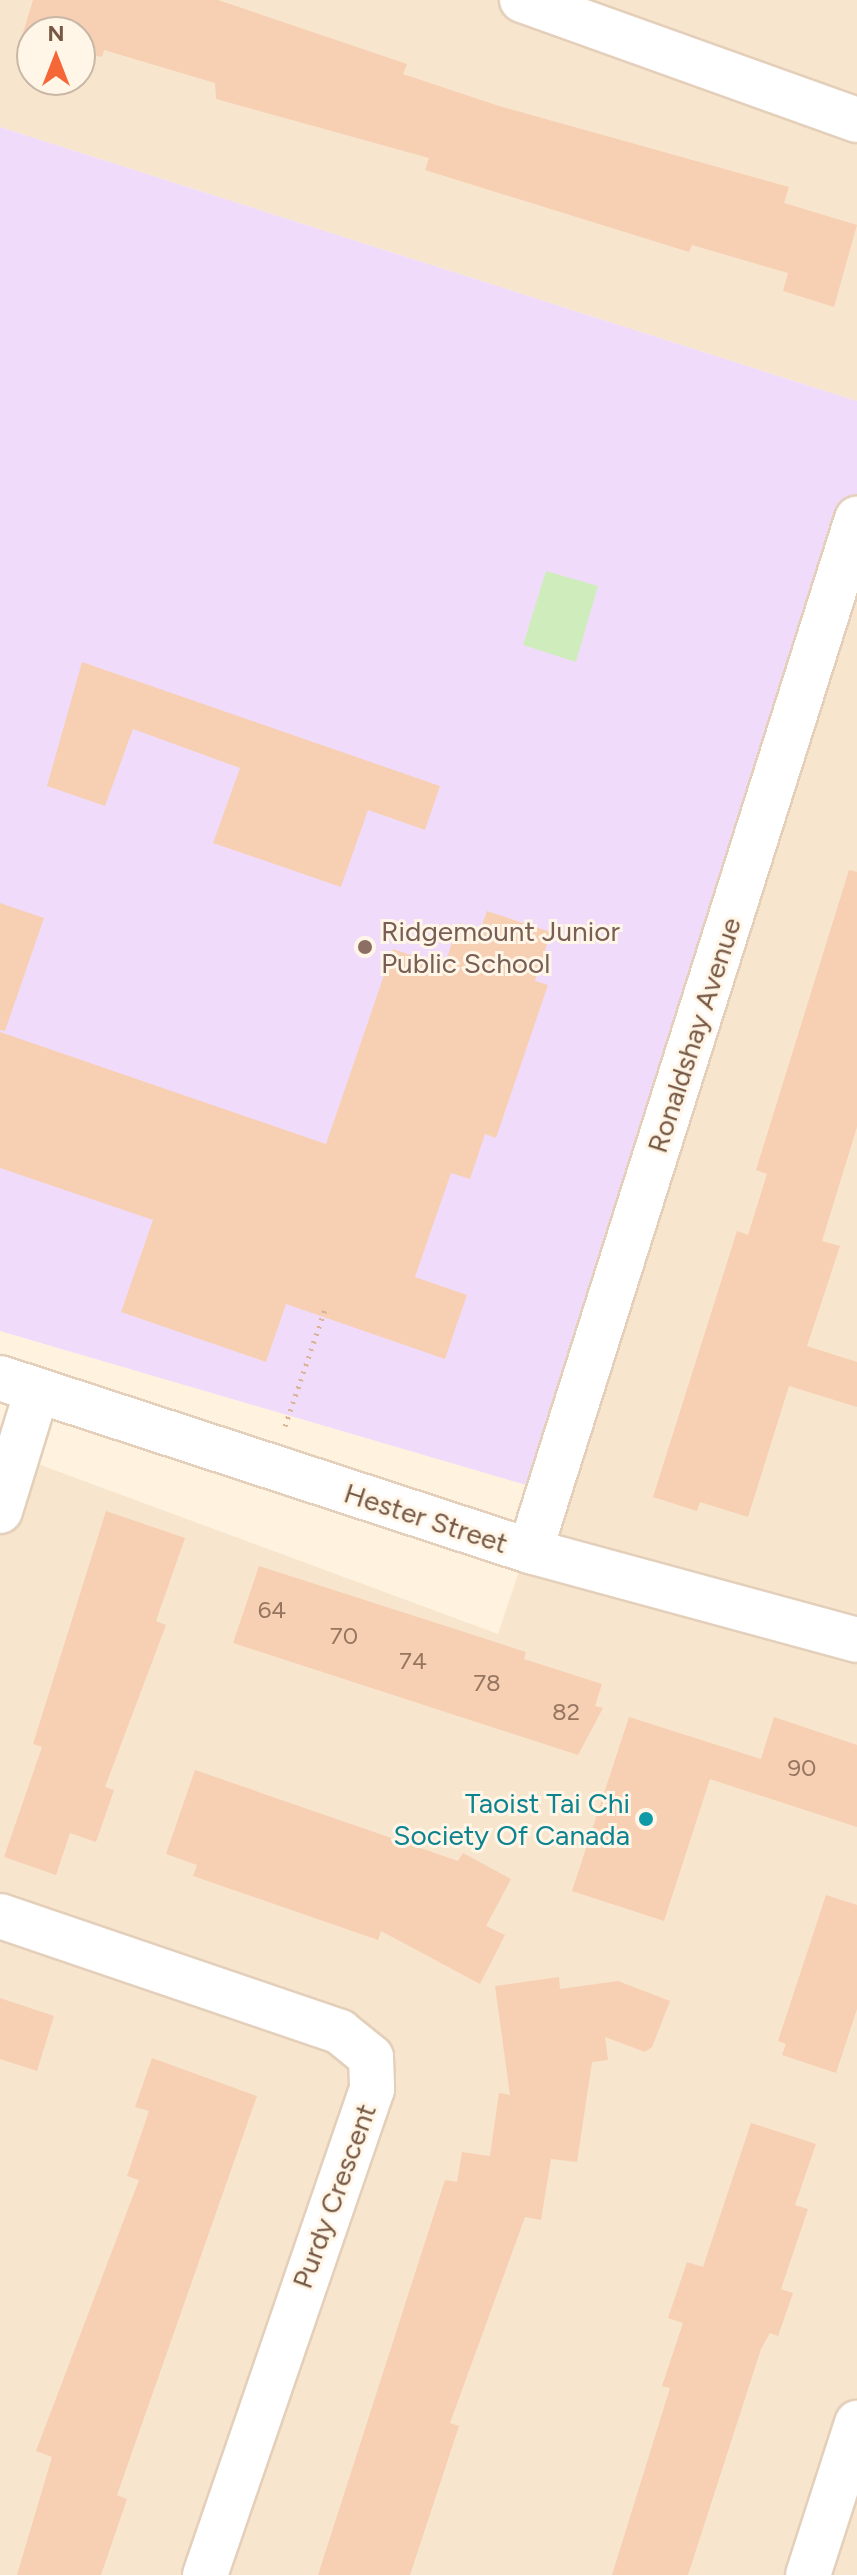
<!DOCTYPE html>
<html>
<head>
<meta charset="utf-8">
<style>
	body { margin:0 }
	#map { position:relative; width:857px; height:2575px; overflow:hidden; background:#fff3df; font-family:Figtree,sans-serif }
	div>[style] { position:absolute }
	.residential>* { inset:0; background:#f7e5cd }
	.education>* { inset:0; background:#f0dcfa }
	.green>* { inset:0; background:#cfedbc }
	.building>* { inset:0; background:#f7d0b4 }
	.path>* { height:5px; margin-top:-2.5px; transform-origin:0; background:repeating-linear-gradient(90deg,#dbb497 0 2px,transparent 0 8px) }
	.roads { filter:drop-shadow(2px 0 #e3cfba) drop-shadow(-2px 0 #e3cfba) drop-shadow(0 2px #e3cfba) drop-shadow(0 -2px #e3cfba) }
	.minor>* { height:44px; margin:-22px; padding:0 22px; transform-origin:22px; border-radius:22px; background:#fff }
	.tertiary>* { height:44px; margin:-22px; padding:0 22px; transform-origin:22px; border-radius:22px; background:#fff }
	.dots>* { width:22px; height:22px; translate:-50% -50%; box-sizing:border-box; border:4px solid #fff6e8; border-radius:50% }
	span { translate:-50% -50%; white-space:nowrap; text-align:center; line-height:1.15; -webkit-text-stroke:6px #fff6e8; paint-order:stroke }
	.number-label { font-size:24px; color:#977660 }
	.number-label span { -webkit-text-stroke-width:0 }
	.education-label { font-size:28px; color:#785e54 }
	.left { translate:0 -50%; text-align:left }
	.street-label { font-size:28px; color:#775844 }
	.culture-label { font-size:28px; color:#0d838f }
	.right { translate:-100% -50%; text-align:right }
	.north { position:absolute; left:16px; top:16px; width:80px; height:80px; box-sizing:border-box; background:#fff6e8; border:2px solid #c9b7a6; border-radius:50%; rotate:0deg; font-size:22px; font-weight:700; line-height:32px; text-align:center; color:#775844 }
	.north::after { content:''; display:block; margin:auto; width:28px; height:36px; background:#f56737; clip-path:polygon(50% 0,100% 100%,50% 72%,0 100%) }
</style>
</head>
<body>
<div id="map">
	<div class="residential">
		<div style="clip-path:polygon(evenodd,0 0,857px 0,857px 401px,0 127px,0 0,32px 32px,80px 32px,80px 80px,32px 80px,32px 32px)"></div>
		<div style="clip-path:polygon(857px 562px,857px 2575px,0 2575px,0 1450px,498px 1634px)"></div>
	</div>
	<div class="education">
		<div style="clip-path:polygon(0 127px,857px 401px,857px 563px,550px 1492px,0 1331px)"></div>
	</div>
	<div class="green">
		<div style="clip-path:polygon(546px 571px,598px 586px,576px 662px,523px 645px)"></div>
	</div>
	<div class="building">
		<div style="clip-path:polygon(33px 0,218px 0,407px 64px,403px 74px,499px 106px,789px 187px,784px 203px,857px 225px,834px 307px,783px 291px,788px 273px,692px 245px,689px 252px,425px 170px,429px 158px,216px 99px,215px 83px,104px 50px,102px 57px,80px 52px,80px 32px,22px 36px)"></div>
		<div style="clip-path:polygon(82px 662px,440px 786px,425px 830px,368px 810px,341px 887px,213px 843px,240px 768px,133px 729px,105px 806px,47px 786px)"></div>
		<div style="clip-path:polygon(849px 870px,857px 872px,857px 1127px,822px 1241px,840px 1246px,807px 1346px,857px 1362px,857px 1407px,789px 1386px,748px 1517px,700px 1502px,697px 1511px,653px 1497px,737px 1231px,748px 1235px,767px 1174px,756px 1170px)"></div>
		<div style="clip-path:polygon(0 903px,44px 918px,5px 1031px,0 1030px)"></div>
		<div style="clip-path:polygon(487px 911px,551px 932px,535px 981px,548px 985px,496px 1138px,485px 1134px,470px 1179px,451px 1173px,415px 1277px,467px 1295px,445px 1359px,286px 1304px,266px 1362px,121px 1312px,153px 1220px,0 1168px,0 1032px,326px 1144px,393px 949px,444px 966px,459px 923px,480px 930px)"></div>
		<div style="clip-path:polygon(106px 1511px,185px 1538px,156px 1621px,166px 1625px,105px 1787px,114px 1790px,96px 1842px,70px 1833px,56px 1875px,4px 1857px,42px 1747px,33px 1744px)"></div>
		<div style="clip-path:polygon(259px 1566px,526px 1652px,524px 1659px,602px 1684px,595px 1706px,603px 1708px,578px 1755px,233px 1643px)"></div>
		<div style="clip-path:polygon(629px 1717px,761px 1759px,774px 1717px,857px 1745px,857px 1827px,710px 1779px,664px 1921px,572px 1891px)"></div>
		<div style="clip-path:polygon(195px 1770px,458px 1861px,463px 1853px,511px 1879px,486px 1926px,505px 1935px,480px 1984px,381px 1931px,378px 1940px,193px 1876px,197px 1865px,166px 1854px)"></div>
		<div style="clip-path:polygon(826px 1895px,857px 1905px,857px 2009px,836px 2073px,782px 2055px,786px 2044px,778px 2041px)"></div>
		<div style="clip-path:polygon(559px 1977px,560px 1989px,618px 1981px,670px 2001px,652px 2047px,645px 2052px,605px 2037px,608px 2060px,592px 2062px,577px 2162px,551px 2159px,541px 2220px,525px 2217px,450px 2423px,459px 2426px,410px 2575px,318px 2575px,445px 2180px,457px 2182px,462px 2152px,490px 2156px,499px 2093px,510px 2095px,495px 1986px)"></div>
		<div style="clip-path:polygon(0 1998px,54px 2016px,37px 2071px,0 2059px)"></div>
		<div style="clip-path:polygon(152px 2058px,257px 2096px,117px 2495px,127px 2499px,101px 2575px,17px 2575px,52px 2457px,36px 2451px,139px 2180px,127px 2176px,149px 2111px,135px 2107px)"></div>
		<div style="clip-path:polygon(751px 2123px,816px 2144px,795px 2205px,808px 2209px,781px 2289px,793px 2293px,778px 2336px,770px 2333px,761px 2349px,688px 2575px,612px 2575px,670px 2388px,662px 2386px,683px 2323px,668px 2318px,687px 2262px,703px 2267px)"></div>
	</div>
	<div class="path">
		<div style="left:285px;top:1426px;width:127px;rotate:-71.1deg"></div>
	</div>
	<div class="roads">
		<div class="minor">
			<div style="left:522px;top:0;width:356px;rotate:19.7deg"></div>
			<div style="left:0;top:1511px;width:126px;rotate:-72.9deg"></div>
			<div style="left:530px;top:1551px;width:1083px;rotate:-72.42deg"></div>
			<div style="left:0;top:1916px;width:359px;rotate:18.8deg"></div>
			<div style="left:340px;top:2032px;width:40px;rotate:39deg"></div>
			<div style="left:371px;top:2057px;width:32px;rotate:88deg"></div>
			<div style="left:372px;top:2089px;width:514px;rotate:108.96deg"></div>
			<div style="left:808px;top:2575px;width:160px;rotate:-72.1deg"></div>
		</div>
		<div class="tertiary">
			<div style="left:0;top:1378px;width:558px;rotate:18.08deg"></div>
			<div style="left:530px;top:1551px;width:339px;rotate:15.2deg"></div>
		</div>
	</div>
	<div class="dots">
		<div style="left:365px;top:947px;background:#8d6e63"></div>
		<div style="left:646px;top:1819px;background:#0f9aa8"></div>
	</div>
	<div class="number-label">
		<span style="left:272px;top:1610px">64</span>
		<span style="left:344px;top:1636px">70</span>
		<span style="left:413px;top:1661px">74</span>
		<span style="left:487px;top:1683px">78</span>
		<span style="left:566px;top:1712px">82</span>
		<span style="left:802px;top:1768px">90</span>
	</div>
	<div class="education-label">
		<span class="left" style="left:381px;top:947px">Ridgemount Junior<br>Public School</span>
	</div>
	<div class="street-label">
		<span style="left:694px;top:1035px;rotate:-72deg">Ronaldshay Avenue</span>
		<span style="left:426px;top:1518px;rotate:18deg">Hester Street</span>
		<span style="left:334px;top:2196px;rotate:-70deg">Purdy Crescent</span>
	</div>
	<div class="culture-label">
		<span class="right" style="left:630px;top:1819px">Taoist Tai Chi<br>Society Of Canada</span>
	</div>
	<div class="north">N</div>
</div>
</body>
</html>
